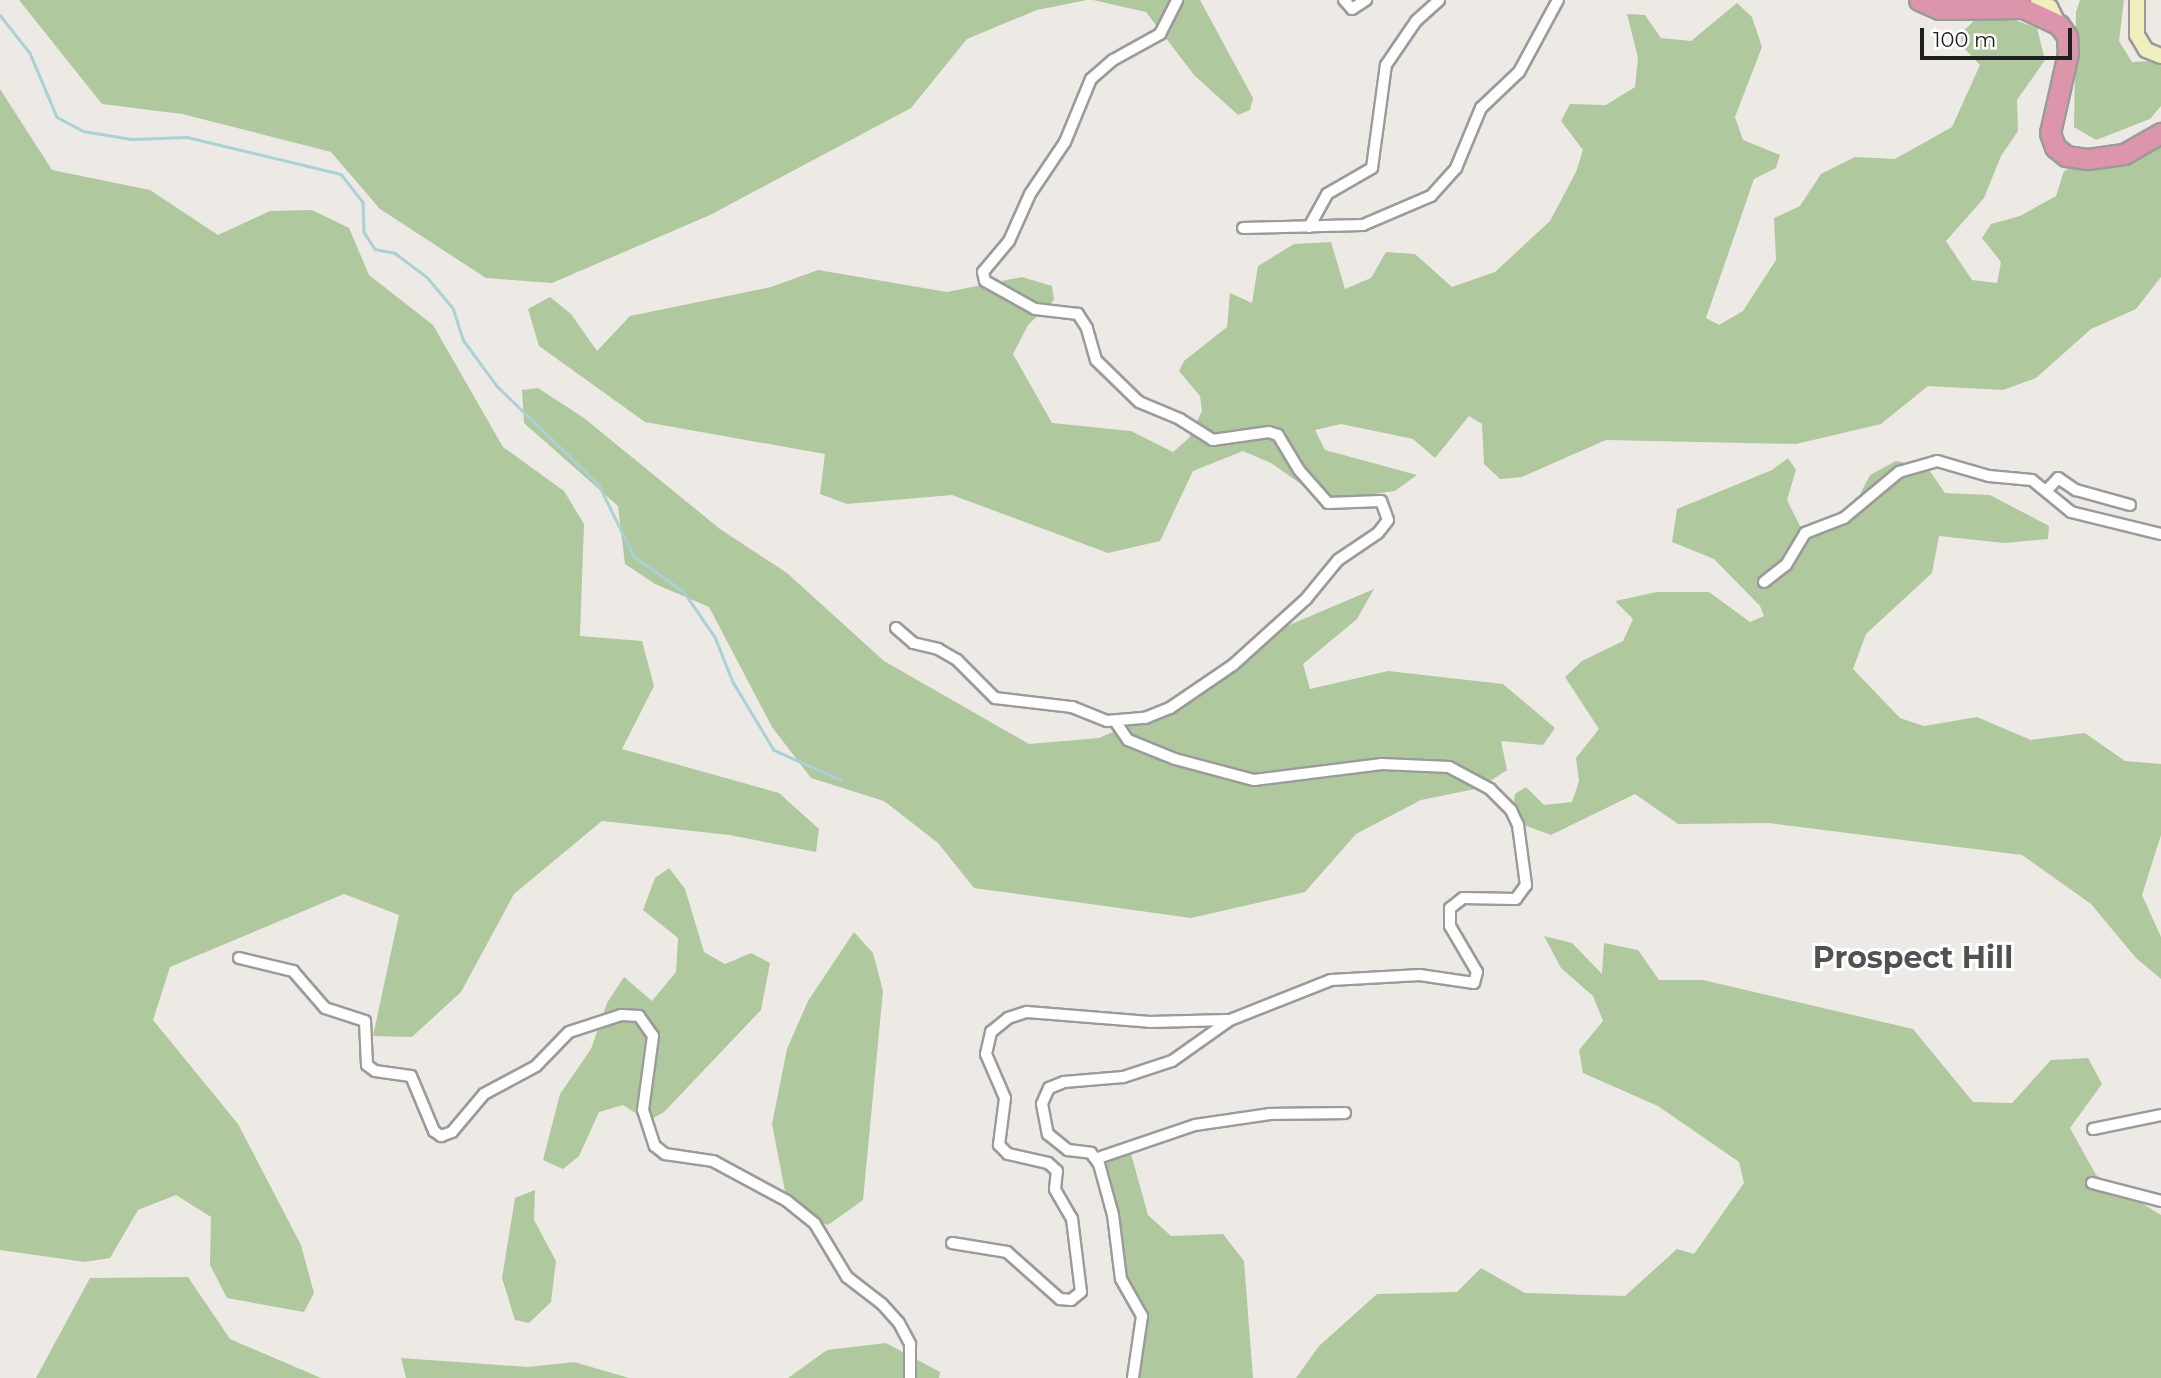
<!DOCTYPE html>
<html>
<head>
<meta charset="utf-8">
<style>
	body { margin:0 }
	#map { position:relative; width:2161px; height:1378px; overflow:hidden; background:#edeae5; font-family:Montserrat,sans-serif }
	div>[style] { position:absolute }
	.forest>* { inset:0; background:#afc89e }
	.stream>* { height:2.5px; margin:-1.25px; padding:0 1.25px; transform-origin:1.25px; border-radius:1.25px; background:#aad1d6 }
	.roads { filter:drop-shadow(2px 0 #9b9b9b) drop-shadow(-2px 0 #9b9b9b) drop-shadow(0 2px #9b9b9b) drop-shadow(0 -2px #9b9b9b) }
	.street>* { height:10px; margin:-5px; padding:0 5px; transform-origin:5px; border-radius:5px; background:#fff }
	.secondary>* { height:14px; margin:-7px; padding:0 7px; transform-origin:7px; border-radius:7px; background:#f2efbe }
	.highway>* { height:19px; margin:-9.5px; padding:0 9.5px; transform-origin:9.5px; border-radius:9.5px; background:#dc95aa }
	span { translate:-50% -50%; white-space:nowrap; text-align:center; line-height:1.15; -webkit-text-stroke:6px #fff; paint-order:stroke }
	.district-label { font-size:30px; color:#515151; font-weight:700 }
	.scale { position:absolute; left:1920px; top:28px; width:152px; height:32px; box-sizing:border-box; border:4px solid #1e1e1e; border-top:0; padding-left:9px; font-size:21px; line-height:24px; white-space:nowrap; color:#1e1e1e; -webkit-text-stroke:5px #fff; paint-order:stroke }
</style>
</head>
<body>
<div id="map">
	<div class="forest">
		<div style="clip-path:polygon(19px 0,1087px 0,1037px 10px,967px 39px,911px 108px,710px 215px,552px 283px,486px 278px,380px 209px,331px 152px,182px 114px,102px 104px)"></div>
		<div style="clip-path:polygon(1093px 0,1200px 0,1253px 98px,1250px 110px,1238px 115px,1194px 75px,1146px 12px)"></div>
		<div style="clip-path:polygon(2080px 0,2124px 0,2119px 41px,2132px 62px,2151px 61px,2161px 47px,2161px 106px,2150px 119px,2096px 140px,2074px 127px,2076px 12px)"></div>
		<div style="clip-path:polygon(1737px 3px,1752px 17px,1762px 47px,1735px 117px,1743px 140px,1780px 155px,1776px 168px,1754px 179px,1706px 318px,1719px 325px,1743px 311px,1776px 260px,1774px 218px,1800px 206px,1821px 174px,1855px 157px,1895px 159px,1952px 127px,1980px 65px,1962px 46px,1961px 33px,1976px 19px,2005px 16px,2037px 28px,2045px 60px,2017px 100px,2018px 131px,2001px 156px,1984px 198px,1946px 241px,1972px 280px,1997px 283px,2001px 262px,1982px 238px,1991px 224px,2020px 216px,2056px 196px,2064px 171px,2161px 133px,2161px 277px,2136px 309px,2091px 329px,2036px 378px,2003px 390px,1928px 386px,1881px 424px,1796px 444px,1606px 440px,1522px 477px,1500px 479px,1484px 464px,1482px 424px,1469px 416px,1435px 458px,1413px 439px,1341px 424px,1315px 430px,1325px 450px,1417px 475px,1395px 491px,1325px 501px,1271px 463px,1243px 451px,1193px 471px,1160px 541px,1108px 553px,952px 495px,847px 504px,820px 494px,825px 454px,645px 422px,539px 346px,528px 309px,550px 297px,571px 314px,597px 351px,630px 316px,771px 287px,818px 270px,947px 292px,1022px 277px,1052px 286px,1054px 300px,1028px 325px,1013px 354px,1052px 423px,1131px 431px,1173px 452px,1189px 438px,1202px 411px,1200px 396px,1179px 371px,1184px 361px,1227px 327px,1230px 293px,1252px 303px,1258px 266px,1294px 244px,1331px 242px,1345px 289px,1371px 278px,1386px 252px,1415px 254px,1452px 287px,1495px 272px,1550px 221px,1576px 172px,1583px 150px,1561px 121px,1570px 104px,1606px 105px,1635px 87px,1638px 58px,1627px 14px,1645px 15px,1661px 38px,1691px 41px)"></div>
		<div style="clip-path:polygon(0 89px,52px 170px,150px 190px,218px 235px,270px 211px,312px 210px,349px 228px,369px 275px,433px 325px,503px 447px,564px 491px,584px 524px,580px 636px,642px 641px,654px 686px,622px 749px,779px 793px,819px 829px,816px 852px,729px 835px,602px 821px,514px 894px,461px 992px,412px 1037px,373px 1036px,399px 915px,344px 894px,170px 967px,153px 1020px,238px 1124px,301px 1245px,314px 1293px,304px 1312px,227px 1298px,210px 1265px,211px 1217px,176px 1195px,138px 1210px,110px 1258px,85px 1262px,0 1250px)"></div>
		<div style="clip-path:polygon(538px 388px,584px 418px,720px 529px,787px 573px,884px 661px,1029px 744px,1099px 738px,1169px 707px,1266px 635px,1374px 589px,1357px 619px,1303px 664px,1310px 689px,1388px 671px,1503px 684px,1555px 728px,1543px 745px,1501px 741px,1507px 770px,1480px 788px,1421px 800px,1356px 834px,1305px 892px,1191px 918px,974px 888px,938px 843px,884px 801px,811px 778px,772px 727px,709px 607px,655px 584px,625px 564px,618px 506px,524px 423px,522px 390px)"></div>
		<div style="clip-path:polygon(1788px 458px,1796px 470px,1787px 500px,1800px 526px,1843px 527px,1870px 475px,1896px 461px,1927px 467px,1945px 493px,1990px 495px,2049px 526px,2048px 539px,2004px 543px,1939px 536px,1932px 573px,1866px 634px,1853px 669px,1900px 718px,1924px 726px,1977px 717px,2031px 740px,2085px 733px,2125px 761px,2161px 764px,2161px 835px,2142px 895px,2161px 937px,2161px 979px,2136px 958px,2091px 904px,2022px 855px,1769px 823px,1678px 824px,1635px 794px,1551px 835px,1511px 820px,1515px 794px,1526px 787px,1544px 805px,1572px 802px,1579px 781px,1576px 758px,1599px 729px,1565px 677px,1582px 661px,1623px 641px,1633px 619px,1615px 601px,1657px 592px,1709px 592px,1750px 622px,1764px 616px,1760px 606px,1714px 559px,1672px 542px,1677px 509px,1772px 470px)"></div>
		<div style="clip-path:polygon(669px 868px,685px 889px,704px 952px,725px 964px,751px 953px,770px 963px,761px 1010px,664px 1112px,648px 1121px,623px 1105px,599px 1112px,579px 1156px,563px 1169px,543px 1160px,560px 1094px,591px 1049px,607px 1003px,624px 977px,652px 1001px,676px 972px,678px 938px,643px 910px,655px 878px)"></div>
		<div style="clip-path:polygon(854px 932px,873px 953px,883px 991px,863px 1200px,828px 1225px,810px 1219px,785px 1191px,772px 1124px,787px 1049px,808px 1001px)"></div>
		<div style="clip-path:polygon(1544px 936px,1572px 943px,1602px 974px,1604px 943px,1638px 950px,1659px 980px,1703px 980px,1913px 1029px,1973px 1102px,2012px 1103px,2051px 1060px,2088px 1058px,2102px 1084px,2070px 1128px,2096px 1175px,2161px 1215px,2161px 1378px,1296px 1378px,1319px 1346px,1377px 1294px,1457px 1292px,1481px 1268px,1525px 1293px,1625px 1296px,1677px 1249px,1694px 1254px,1744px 1183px,1739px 1162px,1658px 1106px,1583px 1073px,1579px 1050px,1603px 1021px,1593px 996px,1561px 968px)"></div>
		<div style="clip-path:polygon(1117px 1150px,1131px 1154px,1148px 1215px,1171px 1236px,1223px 1234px,1244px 1261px,1253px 1378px,1136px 1378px,1135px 1308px,1112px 1263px,1100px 1171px)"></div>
		<div style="clip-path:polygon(535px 1190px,534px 1220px,556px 1261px,551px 1302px,529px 1323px,515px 1320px,502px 1278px,515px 1198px)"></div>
		<div style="clip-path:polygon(188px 1277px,230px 1339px,321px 1378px,36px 1378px,90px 1278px)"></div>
		<div style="clip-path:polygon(886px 1343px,940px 1372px,939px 1378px,788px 1378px,827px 1350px)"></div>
		<div style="clip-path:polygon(401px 1358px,528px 1367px,574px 1362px,629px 1378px,406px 1378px)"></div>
	</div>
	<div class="stream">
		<div style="left:0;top:15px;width:48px;rotate:51.7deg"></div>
		<div style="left:30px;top:53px;width:69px;rotate:67.1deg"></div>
		<div style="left:57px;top:117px;width:30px;rotate:28deg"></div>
		<div style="left:83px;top:131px;width:50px;rotate:9.3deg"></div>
		<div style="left:132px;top:139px;width:55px;rotate:-2.1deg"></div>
		<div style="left:187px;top:137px;width:158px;rotate:13.5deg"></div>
		<div style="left:341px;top:174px;width:36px;rotate:52deg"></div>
		<div style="left:363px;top:202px;width:30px;rotate:88deg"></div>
		<div style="left:364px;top:232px;width:20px;rotate:57deg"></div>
		<div style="left:375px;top:249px;width:20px;rotate:11deg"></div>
		<div style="left:395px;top:253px;width:40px;rotate:37deg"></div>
		<div style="left:427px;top:277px;width:40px;rotate:50deg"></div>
		<div style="left:453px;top:308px;width:35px;rotate:72deg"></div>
		<div style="left:464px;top:341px;width:56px;rotate:53.7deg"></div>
		<div style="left:497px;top:386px;width:142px;rotate:44.1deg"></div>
		<div style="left:599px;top:485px;width:79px;rotate:63.8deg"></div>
		<div style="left:634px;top:556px;width:62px;rotate:35.8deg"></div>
		<div style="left:684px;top:592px;width:55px;rotate:55.4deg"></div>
		<div style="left:715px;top:637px;width:48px;rotate:68.2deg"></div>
		<div style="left:733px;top:682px;width:79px;rotate:58.9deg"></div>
		<div style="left:774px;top:750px;width:73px;rotate:24.1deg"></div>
	</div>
	<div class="roads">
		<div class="street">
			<div style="left:1344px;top:0;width:12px;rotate:48deg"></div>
			<div style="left:1352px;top:9px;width:17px;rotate:-33deg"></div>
			<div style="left:1309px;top:227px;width:38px;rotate:-61deg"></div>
			<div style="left:1327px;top:194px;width:52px;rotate:-30deg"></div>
			<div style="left:1372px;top:168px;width:104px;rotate:-82.3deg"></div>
			<div style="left:1386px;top:65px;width:53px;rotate:-55.7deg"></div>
			<div style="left:1416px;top:21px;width:31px;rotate:-42deg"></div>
			<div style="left:1243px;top:228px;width:120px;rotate:-1.4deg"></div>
			<div style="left:1363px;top:225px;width:74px;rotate:-23.1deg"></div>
			<div style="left:1431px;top:196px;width:38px;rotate:-48deg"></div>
			<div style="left:1456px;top:168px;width:65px;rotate:-67.4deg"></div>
			<div style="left:1481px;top:108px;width:52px;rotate:-43.5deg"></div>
			<div style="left:1519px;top:72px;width:82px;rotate:-61.6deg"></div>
			<div style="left:2047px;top:490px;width:16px;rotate:-47deg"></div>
			<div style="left:2058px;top:478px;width:22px;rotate:34deg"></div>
			<div style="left:2076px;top:490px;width:56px;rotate:15.5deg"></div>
			<div style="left:1764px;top:582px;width:28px;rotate:-38deg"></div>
			<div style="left:1786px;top:565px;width:37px;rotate:-59deg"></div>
			<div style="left:1805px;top:533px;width:42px;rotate:-21deg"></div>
			<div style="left:1844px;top:518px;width:72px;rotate:-39.9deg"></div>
			<div style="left:1899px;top:472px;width:40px;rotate:-16deg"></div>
			<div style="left:1937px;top:461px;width:54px;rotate:16.1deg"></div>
			<div style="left:1989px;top:476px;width:43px;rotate:5.3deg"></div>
			<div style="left:2032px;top:480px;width:50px;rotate:39.4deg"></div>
			<div style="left:2071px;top:512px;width:93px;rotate:13.7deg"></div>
			<div style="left:896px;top:628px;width:23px;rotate:41deg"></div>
			<div style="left:913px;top:643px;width:26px;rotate:13deg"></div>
			<div style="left:938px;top:649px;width:22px;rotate:30deg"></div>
			<div style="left:957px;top:660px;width:54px;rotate:45deg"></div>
			<div style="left:995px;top:698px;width:78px;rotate:6.7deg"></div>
			<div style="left:1072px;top:707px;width:38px;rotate:22deg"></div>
			<div style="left:1107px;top:721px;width:38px;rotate:-5deg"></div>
			<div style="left:1145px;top:718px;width:27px;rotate:-22deg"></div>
			<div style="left:1170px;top:708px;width:76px;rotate:-34.3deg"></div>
			<div style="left:1233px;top:665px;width:98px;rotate:-42.1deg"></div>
			<div style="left:1306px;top:599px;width:50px;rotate:-50.6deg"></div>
			<div style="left:1338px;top:560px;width:48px;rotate:-34deg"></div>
			<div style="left:1378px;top:533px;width:16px;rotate:-52deg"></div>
			<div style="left:1388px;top:520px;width:20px;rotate:-110deg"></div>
			<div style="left:1381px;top:501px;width:53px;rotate:177.8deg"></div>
			<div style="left:1328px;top:503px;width:44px;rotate:-131.3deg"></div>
			<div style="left:1299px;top:470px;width:41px;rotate:-121deg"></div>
			<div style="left:1278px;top:435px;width:9px;rotate:-162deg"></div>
			<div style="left:1269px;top:432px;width:57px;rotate:171.9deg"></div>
			<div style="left:1213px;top:440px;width:39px;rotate:-148deg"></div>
			<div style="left:1180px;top:419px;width:44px;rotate:-157.5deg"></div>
			<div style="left:1139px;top:402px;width:60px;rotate:-135.7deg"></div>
			<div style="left:1096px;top:360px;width:33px;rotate:-106deg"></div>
			<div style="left:1087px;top:328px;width:17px;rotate:-123deg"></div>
			<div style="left:1078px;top:314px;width:43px;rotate:-173.4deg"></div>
			<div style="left:1035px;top:309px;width:57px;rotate:-150.8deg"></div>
			<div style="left:985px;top:281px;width:9px;rotate:-103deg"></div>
			<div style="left:983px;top:272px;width:40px;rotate:-50deg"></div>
			<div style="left:1009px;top:241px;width:51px;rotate:-65.9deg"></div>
			<div style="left:1030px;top:194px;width:63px;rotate:-56.1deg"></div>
			<div style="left:1065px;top:142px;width:68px;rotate:-67.6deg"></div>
			<div style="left:1091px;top:79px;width:29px;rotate:-41deg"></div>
			<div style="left:1113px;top:60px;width:54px;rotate:-29deg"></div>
			<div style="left:1160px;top:34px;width:38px;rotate:-63deg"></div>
			<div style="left:1115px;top:721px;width:23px;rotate:56deg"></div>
			<div style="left:1128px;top:740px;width:51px;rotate:22deg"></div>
			<div style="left:1175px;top:759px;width:82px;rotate:14.9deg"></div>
			<div style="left:1254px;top:780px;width:129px;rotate:-7.1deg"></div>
			<div style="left:1382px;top:764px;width:67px;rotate:2.6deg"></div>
			<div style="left:1449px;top:767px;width:47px;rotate:28.2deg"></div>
			<div style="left:1490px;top:789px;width:30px;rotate:45deg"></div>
			<div style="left:1511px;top:810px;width:17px;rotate:65deg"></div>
			<div style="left:1518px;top:825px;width:61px;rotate:82.4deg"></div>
			<div style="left:1526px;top:885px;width:17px;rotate:126deg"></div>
			<div style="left:1516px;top:899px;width:53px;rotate:-178.9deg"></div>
			<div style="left:1463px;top:898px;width:16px;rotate:142deg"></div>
			<div style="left:1450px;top:908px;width:18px;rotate:90deg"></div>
			<div style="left:1450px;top:926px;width:53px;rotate:59.6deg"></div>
			<div style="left:1477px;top:972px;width:11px;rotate:105deg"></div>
			<div style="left:1474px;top:983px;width:55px;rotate:-171.6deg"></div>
			<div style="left:1420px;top:975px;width:89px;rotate:176.8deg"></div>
			<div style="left:1331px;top:980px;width:109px;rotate:158.4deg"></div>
			<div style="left:1230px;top:1020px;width:71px;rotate:144.7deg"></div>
			<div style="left:1172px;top:1061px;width:52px;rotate:161.9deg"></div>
			<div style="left:1123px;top:1077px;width:59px;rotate:175.2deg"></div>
			<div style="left:1064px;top:1082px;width:16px;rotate:158deg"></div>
			<div style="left:1049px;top:1088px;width:17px;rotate:114deg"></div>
			<div style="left:1042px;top:1104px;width:31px;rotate:79deg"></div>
			<div style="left:1048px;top:1134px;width:26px;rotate:39deg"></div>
			<div style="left:1068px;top:1150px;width:23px;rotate:7deg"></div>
			<div style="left:1091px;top:1153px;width:14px;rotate:54deg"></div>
			<div style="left:1099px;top:1164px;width:53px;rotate:74.6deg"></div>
			<div style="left:1113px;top:1215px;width:64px;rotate:82.9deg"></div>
			<div style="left:1121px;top:1279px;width:43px;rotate:60.4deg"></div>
			<div style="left:1142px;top:1316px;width:63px;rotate:98.3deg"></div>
			<div style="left:239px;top:958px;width:56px;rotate:13.5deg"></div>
			<div style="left:293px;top:971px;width:49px;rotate:49.1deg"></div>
			<div style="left:325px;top:1008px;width:42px;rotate:18deg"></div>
			<div style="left:365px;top:1021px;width:44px;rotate:87.4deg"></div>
			<div style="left:367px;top:1065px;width:10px;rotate:37deg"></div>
			<div style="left:375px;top:1071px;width:36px;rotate:8deg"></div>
			<div style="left:411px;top:1076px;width:60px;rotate:67.3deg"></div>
			<div style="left:434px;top:1131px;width:9px;rotate:36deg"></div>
			<div style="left:441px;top:1136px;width:12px;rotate:-20deg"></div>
			<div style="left:452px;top:1132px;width:50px;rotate:-49.9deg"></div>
			<div style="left:484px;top:1094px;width:59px;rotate:-28.3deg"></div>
			<div style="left:536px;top:1066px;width:47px;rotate:-45.9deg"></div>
			<div style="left:569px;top:1032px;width:55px;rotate:-18.1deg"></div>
			<div style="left:621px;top:1015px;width:18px;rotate:3deg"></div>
			<div style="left:639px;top:1016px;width:24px;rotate:55deg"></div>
			<div style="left:653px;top:1036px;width:75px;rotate:97.7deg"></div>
			<div style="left:643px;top:1110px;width:38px;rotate:72deg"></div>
			<div style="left:655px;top:1146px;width:13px;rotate:39deg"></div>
			<div style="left:665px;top:1154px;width:49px;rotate:8.3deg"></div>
			<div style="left:713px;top:1161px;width:84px;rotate:28.4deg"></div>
			<div style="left:787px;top:1201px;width:36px;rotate:39deg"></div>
			<div style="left:815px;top:1224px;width:62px;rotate:58.9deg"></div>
			<div style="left:847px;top:1277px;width:44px;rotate:37.6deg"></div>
			<div style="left:882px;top:1304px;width:25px;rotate:48deg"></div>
			<div style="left:899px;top:1323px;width:24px;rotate:62deg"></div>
			<div style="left:910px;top:1344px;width:34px;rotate:90deg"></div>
			<div style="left:2093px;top:1129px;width:69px;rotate:-11.6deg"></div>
			<div style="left:1098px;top:1158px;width:102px;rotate:-18.8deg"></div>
			<div style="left:1195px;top:1125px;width:76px;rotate:-8.3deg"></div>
			<div style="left:1270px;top:1114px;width:75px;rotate:-0.8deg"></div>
			<div style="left:2092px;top:1183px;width:71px;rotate:14.6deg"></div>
			<div style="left:952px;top:1243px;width:56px;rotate:9.3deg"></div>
			<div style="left:1007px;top:1252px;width:71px;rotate:41.6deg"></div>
			<div style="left:1060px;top:1299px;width:11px;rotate:5deg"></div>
			<div style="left:1071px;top:1300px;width:13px;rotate:-39deg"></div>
			<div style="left:1081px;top:1292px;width:74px;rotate:-97deg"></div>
			<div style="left:1072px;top:1219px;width:34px;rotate:-120deg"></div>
			<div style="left:1055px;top:1189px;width:18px;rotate:-84deg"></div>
			<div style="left:1057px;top:1171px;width:12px;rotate:-138deg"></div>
			<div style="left:1048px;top:1163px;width:41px;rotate:-167.3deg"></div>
			<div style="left:1008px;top:1154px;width:13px;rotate:-135deg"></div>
			<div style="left:999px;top:1145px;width:47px;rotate:-82.7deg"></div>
			<div style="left:1005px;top:1098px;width:48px;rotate:-113.4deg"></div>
			<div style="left:986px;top:1054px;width:23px;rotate:-77deg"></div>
			<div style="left:991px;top:1032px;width:22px;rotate:-39deg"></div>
			<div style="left:1008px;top:1018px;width:20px;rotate:-18deg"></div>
			<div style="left:1027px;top:1012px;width:123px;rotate:4.6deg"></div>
			<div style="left:1150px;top:1022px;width:77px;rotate:-1.5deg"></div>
		</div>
		<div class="secondary">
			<div style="left:2038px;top:0;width:14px;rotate:30deg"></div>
			<div style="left:2050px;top:7px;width:20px;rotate:63deg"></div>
			<div style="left:2137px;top:0;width:35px;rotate:90deg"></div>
			<div style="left:2137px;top:35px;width:17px;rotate:59deg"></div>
			<div style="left:2146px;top:50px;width:16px;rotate:22deg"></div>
		</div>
		<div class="highway">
			<div style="left:1919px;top:0;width:22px;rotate:24deg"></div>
			<div style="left:1939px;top:9px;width:84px;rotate:-0.7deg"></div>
			<div style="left:2023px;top:8px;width:40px;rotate:25deg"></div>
			<div style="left:2059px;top:25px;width:14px;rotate:54deg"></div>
			<div style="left:2067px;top:36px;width:17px;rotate:87deg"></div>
			<div style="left:2068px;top:53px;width:82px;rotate:102.7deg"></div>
			<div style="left:2050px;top:133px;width:15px;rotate:70deg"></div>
			<div style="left:2055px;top:147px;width:14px;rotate:39deg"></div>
			<div style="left:2066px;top:156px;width:22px;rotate:8deg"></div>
			<div style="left:2088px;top:159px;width:36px;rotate:-8deg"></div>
			<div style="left:2124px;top:154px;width:43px;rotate:-29.6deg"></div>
		</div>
	</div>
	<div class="district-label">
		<span style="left:1913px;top:958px">Prospect Hill</span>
	</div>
	<div class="scale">100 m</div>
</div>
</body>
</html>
